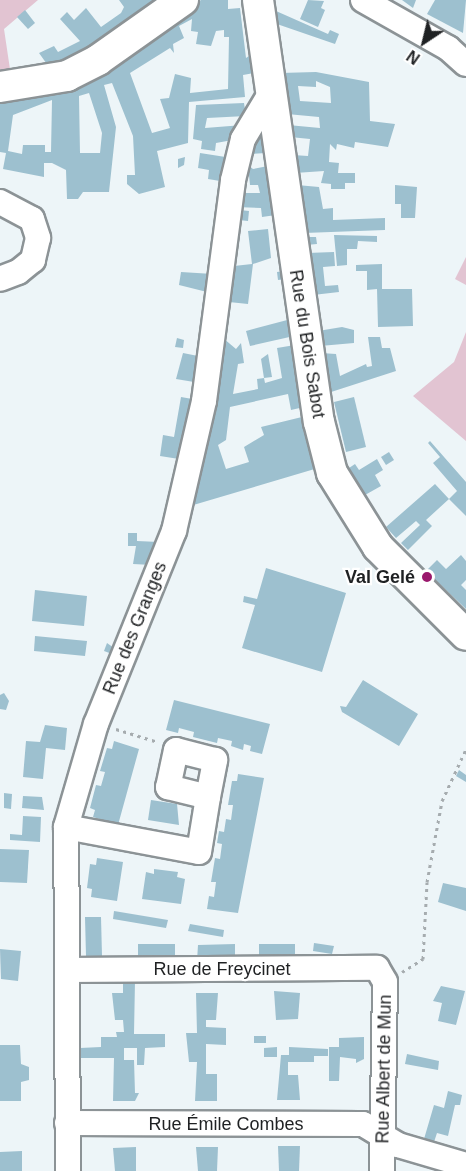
<!DOCTYPE html>
<html>
<head>
<meta charset="utf-8">
<style>
	body { margin:0 }
	#map { position:relative; width:466px; height:1171px; overflow:hidden; background:#edf5f8; font-family:Arial,sans-serif }
	div>[style] { position:absolute }
	.green>* { inset:0; background:#e2c4d2 }
	.building>* { inset:0; background:#9dc0cf }
	.path>* { height:3px; margin-top:-1.5px; transform-origin:0; background:repeating-linear-gradient(90deg,#a6acaf 0 3px,transparent 0 7.5px) }
	.roads { filter:drop-shadow(2px 0 #8c9396) drop-shadow(-2px 0 #8c9396) drop-shadow(0 2px #8c9396) drop-shadow(0 -2px #8c9396) }
	.minor>* { height:24px; margin:-12px; padding:0 12px; transform-origin:12px; border-radius:12px; background:#fff }
	.major>* { height:30px; margin:-15px; padding:0 15px; transform-origin:15px; border-radius:15px; background:#fff }
	.dots>* { width:16px; height:16px; translate:-50% -50%; box-sizing:border-box; border:3px solid #fff; border-radius:50% }
	span { translate:-50% -50%; white-space:nowrap; text-align:center; line-height:1.15; -webkit-text-stroke:4.5px #fff; paint-order:stroke }
	.street-label { font-size:18px; color:#1f2123 }
	.poi-label { font-size:18px; color:#1f2123; font-weight:700 }
	.right { translate:-100% -50%; text-align:right }
	.north { position:absolute; left:394px; top:12px; width:60px; height:60px; -webkit-text-stroke:4px #fff; paint-order:stroke; rotate:215deg; font-size:16px; font-weight:700; line-height:24px; text-align:center; color:#1f2123 }
	.north::after { content:''; display:block; margin:auto; width:21px; height:27px; background:#1f2123; clip-path:polygon(50% 0,100% 100%,50% 72%,0 100%) }
</style>
</head>
<body>
<div id="map">
	<div class="green">
		<div style="clip-path:polygon(0 0,38px 0,4px 29px,11px 76px,0 74px)"></div>
		<div style="clip-path:polygon(466px 257px,466px 285px,455px 279px)"></div>
		<div style="clip-path:polygon(466px 332px,466px 441px,413px 396px,454px 362px)"></div>
	</div>
	<div class="building">
		<div style="clip-path:polygon(119px 0,166px 0,87px 55px,49px 67px,39px 53px,54px 46px,58px 52px,80px 41px,60px 19px,67px 12px,74px 20px,86px 8px,101px 27px,121px 13px,124px 7px)"></div>
		<div style="clip-path:polygon(evenodd,201px 0,228px 0,228px 9px,240px 8px,246px 58px,252px 54px,254px 73px,243px 75px,245px 97px,189px 102px,188px 143px,157px 151px,165px 187px,139px 194px,127px 184px,127px 175px,135px 175px,133px 136px,112px 83px,104px 85px,116px 127px,109px 192px,83px 192px,78px 199px,67px 199px,66px 170px,52px 163px,44px 163px,44px 177px,3px 169px,6px 153px,0 152px,0 98px,94px 74px,201px 0,192px 19px,191px 31px,198px 32px,196px 44px,211px 46px,216px 31px,224px 30px,224px 37px,229px 37px,228px 89px,190px 93px,191px 78px,175px 74px,169px 98px,160px 99px,170px 128px,152px 133px,130px 73px,170px 48px,174px 53px,173px 44px,184px 38px,179px 26px,192px 19px,201px 0,89px 93px,102px 133px,100px 153px,80px 153px,79px 96px,89px 93px,201px 0,52px 100px,51px 152px,45px 152px,45px 145px,23px 145px,22px 154px,8px 151px,13px 115px,52px 100px)"></div>
		<div style="clip-path:polygon(308px 0,324px 1px,321px 8px,325px 10px,318px 27px,300px 19px)"></div>
		<div style="clip-path:polygon(402px 0,416px 0,413px 8px)"></div>
		<div style="clip-path:polygon(435px 0,466px 0,463px 33px,427px 14px)"></div>
		<div style="clip-path:polygon(25px 10px,35px 23px,28px 29px,17px 17px)"></div>
		<div style="clip-path:polygon(276px 11px,328px 34px,330px 30px,339px 34px,335px 44px,274px 23px)"></div>
		<div style="clip-path:polygon(evenodd,316px 72px,369px 82px,370px 121px,395px 124px,388px 147px,355px 142px,354px 148px,337px 144px,336px 150px,330px 144px,329px 162px,339px 163px,338px 173px,355px 173px,355px 183px,345px 183px,345px 189px,331px 189px,331px 184px,321px 183px,324px 171px,295px 173px,293px 155px,308px 156px,310px 139px,290px 137px,288px 125px,320px 128px,319px 117px,287px 114px,280px 73px,316px 72px,316px 81px,330px 87px,331px 103px,300px 101px,298px 86px,316px 87px,316px 81px)"></div>
		<div style="clip-path:polygon(244px 103px,246px 116px,207px 118px,205px 128px,243px 125px,238px 139px,216px 143px,215px 151px,201px 149px,202px 141px,193px 139px,196px 105px)"></div>
		<div style="clip-path:polygon(254px 124px,261px 124px,266px 153px,252px 154px)"></div>
		<div style="clip-path:polygon(200px 153px,232px 158px,230px 173px,222px 172px,220px 181px,208px 179px,209px 170px,198px 168px)"></div>
		<div style="clip-path:polygon(185px 157px,184px 165px,178px 168px,178px 159px)"></div>
		<div style="clip-path:polygon(248px 165px,253px 169px,268px 166px,276px 215px,262px 217px,261px 208px,235px 207px,237px 193px,260px 193px,258px 185px,250px 185px)"></div>
		<div style="clip-path:polygon(297px 185px,319px 187px,323px 209px,333px 208px,333px 220px,385px 218px,385px 230px,304px 233px)"></div>
		<div style="clip-path:polygon(395px 185px,417px 187px,415px 218px,401px 218px,401px 204px,395px 204px)"></div>
		<div style="clip-path:polygon(240px 210px,249px 211px,248px 221px,239px 220px)"></div>
		<div style="clip-path:polygon(268px 229px,271px 258px,253px 264px,248px 304px,229px 302px,234px 266px,252px 264px,248px 231px)"></div>
		<div style="clip-path:polygon(334px 235px,377px 236px,377px 242px,358px 241px,357px 249px,347px 249px,347px 265px,337px 266px)"></div>
		<div style="clip-path:polygon(305px 237px,316px 237px,317px 244px,306px 245px)"></div>
		<div style="clip-path:polygon(334px 252px,335px 266px,323px 267px,325px 286px,338px 285px,339px 292px,313px 295px,307px 253px)"></div>
		<div style="clip-path:polygon(382px 264px,382px 289px,412px 289px,413px 326px,378px 327px,377px 289px,367px 290px,367px 271px,356px 271px,356px 265px)"></div>
		<div style="clip-path:polygon(284px 271px,286px 279px,278px 280px,277px 272px)"></div>
		<div style="clip-path:polygon(181px 272px,213px 274px,211px 293px,179px 285px)"></div>
		<div style="clip-path:polygon(291px 319px,294px 336px,250px 346px,246px 331px)"></div>
		<div style="clip-path:polygon(342px 327px,354px 330px,354px 343px,320px 346px,318px 331px)"></div>
		<div style="clip-path:polygon(368px 337px,380px 337px,382px 348px,390px 348px,396px 371px,328px 393px,321px 353px,336px 354px,340px 376px,366px 364px,367px 367px,372px 366px)"></div>
		<div style="clip-path:polygon(177px 338px,184px 340px,183px 348px,175px 347px)"></div>
		<div style="clip-path:polygon(223px 338px,236px 349px,241px 343px,244px 363px,238px 364px,233px 394px,258px 389px,257px 379px,264px 378px,265px 383px,282px 378px,277px 348px,295px 345px,304px 407px,291px 410px,288px 394px,230px 407px,226px 440px,218px 445px,226px 469px,249px 462px,244px 447px,264px 435px,261px 427px,306px 416px,318px 468px,190px 506px)"></div>
		<div style="clip-path:polygon(183px 353px,198px 356px,194px 382px,176px 379px)"></div>
		<div style="clip-path:polygon(268px 354px,272px 377px,264px 378px,261px 359px)"></div>
		<div style="clip-path:polygon(181px 397px,198px 400px,179px 459px,160px 456px,163px 435px,174px 437px)"></div>
		<div style="clip-path:polygon(354px 397px,366px 447px,346px 452px,334px 402px)"></div>
		<div style="clip-path:polygon(430px 441px,466px 482px,466px 522px,466px 516px,449px 499px,457px 491px,433px 463px,440px 457px,428px 443px)"></div>
		<div style="clip-path:polygon(389px 452px,394px 460px,386px 465px,381px 457px)"></div>
		<div style="clip-path:polygon(377px 459px,383px 470px,375px 475px,381px 486px,365px 495px,349px 468px,355px 464px,359px 470px)"></div>
		<div style="clip-path:polygon(435px 484px,449px 499px,426px 520px,432px 526px,408px 550px,401px 543px,420px 525px,416px 521px,396px 538px,386px 527px)"></div>
		<div style="clip-path:polygon(128px 533px,137px 533px,137px 541px,159px 542px,152px 565px,133px 564px,136px 546px,128px 546px)"></div>
		<div style="clip-path:polygon(461px 555px,466px 561px,466px 580px,461px 585px,466px 590px,466px 609px,426px 571px,437px 560px,446px 569px)"></div>
		<div style="clip-path:polygon(266px 568px,346px 593px,322px 672px,242px 648px,255px 605px,243px 602px,244px 596px,257px 599px)"></div>
		<div style="clip-path:polygon(35px 590px,87px 596px,84px 626px,32px 621px)"></div>
		<div style="clip-path:polygon(35px 636px,87px 641px,85px 656px,34px 651px)"></div>
		<div style="clip-path:polygon(107px 643px,114px 648px,112px 654px,104px 651px)"></div>
		<div style="clip-path:polygon(363px 680px,418px 714px,399px 746px,342px 712px,340px 706px,346px 707px)"></div>
		<div style="clip-path:polygon(4px 693px,9px 701px,6px 710px,0 709px,0 695px)"></div>
		<div style="clip-path:polygon(174px 700px,270px 724px,262px 754px,250px 751px,251px 746px,244px 744px,243px 750px,231px 746px,232px 741px,218px 738px,217px 743px,193px 737px,194px 732px,179px 728px,178px 733px,166px 730px)"></div>
		<div style="clip-path:polygon(45px 725px,67px 728px,65px 750px,46px 748px,43px 779px,23px 777px,26px 741px,40px 742px)"></div>
		<div style="clip-path:polygon(114px 741px,139px 749px,118px 825px,93px 817px,95px 810px,90px 808px,96px 785px,101px 786px,105px 772px,100px 771px,107px 748px,112px 749px)"></div>
		<div style="clip-path:polygon(459px 770px,466px 775px,466px 782px,456px 776px)"></div>
		<div style="clip-path:polygon(238px 774px,264px 778px,238px 913px,207px 909px,209px 896px,214px 897px,216px 882px,211px 882px,215px 858px,220px 859px,222px 844px,217px 843px,219px 831px,224px 832px,226px 819px,231px 820px,233px 805px,228px 805px,232px 781px,237px 781px)"></div>
		<div style="clip-path:polygon(4px 793px,12px 794px,11px 809px,4px 808px)"></div>
		<div style="clip-path:polygon(23px 796px,42px 797px,44px 810px,22px 808px)"></div>
		<div style="clip-path:polygon(151px 800px,177px 804px,179px 825px,148px 820px)"></div>
		<div style="clip-path:polygon(23px 816px,41px 817px,40px 842px,10px 840px,10px 834px,22px 835px)"></div>
		<div style="clip-path:polygon(0 849px,29px 850px,27px 883px,0 882px)"></div>
		<div style="clip-path:polygon(97px 858px,123px 862px,117px 901px,91px 897px,92px 889px,87px 888px,90px 864px,96px 865px)"></div>
		<div style="clip-path:polygon(154px 869px,178px 872px,177px 877px,185px 879px,181px 904px,142px 899px,146px 872px,154px 874px)"></div>
		<div style="clip-path:polygon(443px 883px,466px 888px,466px 911px,438px 902px)"></div>
		<div style="clip-path:polygon(114px 911px,168px 920px,166px 928px,113px 919px)"></div>
		<div style="clip-path:polygon(85px 917px,101px 917px,102px 956px,86px 956px)"></div>
		<div style="clip-path:polygon(190px 924px,224px 930px,223px 937px,188px 931px)"></div>
		<div style="clip-path:polygon(314px 943px,334px 946px,332px 954px,313px 951px)"></div>
		<div style="clip-path:polygon(138px 944px,175px 944px,175px 961px,138px 961px)"></div>
		<div style="clip-path:polygon(235px 944px,235px 960px,197px 961px,198px 945px)"></div>
		<div style="clip-path:polygon(259px 944px,295px 944px,295px 960px,259px 960px)"></div>
		<div style="clip-path:polygon(0 949px,21px 951px,18px 981px,1px 979px)"></div>
		<div style="clip-path:polygon(123px 981px,135px 981px,134px 1034px,165px 1034px,165px 1047px,145px 1048px,144px 1065px,137px 1065px,137px 1048px,124px 1048px,124px 1060px,134px 1060px,135px 1093px,139px 1093px,135px 1101px,113px 1101px,114px 1058px,80px 1058px,80px 1048px,101px 1047px,101px 1037px,117px 1037px,116px 1032px,124px 1032px,123px 1020px,115px 1020px,112px 993px,123px 993px)"></div>
		<div style="clip-path:polygon(441px 986px,465px 991px,456px 1025px,438px 1021px,442px 1003px,433px 1001px)"></div>
		<div style="clip-path:polygon(274px 991px,300px 993px,298px 1019px,276px 1020px)"></div>
		<div style="clip-path:polygon(196px 993px,218px 993px,216px 1020px,206px 1020px,206px 1027px,226px 1028px,226px 1045px,206px 1044px,206px 1074px,217px 1074px,217px 1101px,195px 1101px,197px 1062px,189px 1062px,186px 1033px,197px 1033px)"></div>
		<div style="clip-path:polygon(254px 1036px,266px 1036px,266px 1043px,254px 1043px)"></div>
		<div style="clip-path:polygon(364px 1037px,364px 1059px,356px 1063px,356px 1059px,340px 1057px,339px 1081px,329px 1081px,329px 1047px,339px 1047px,339px 1038px)"></div>
		<div style="clip-path:polygon(0 1045px,20px 1045px,21px 1064px,29px 1067px,29px 1080px,21px 1082px,21px 1101px,0 1101px)"></div>
		<div style="clip-path:polygon(277px 1047px,277px 1057px,264px 1057px,264px 1048px)"></div>
		<div style="clip-path:polygon(289px 1047px,328px 1049px,328px 1056px,314px 1056px,314px 1062px,288px 1062px,288px 1075px,298px 1075px,300px 1100px,277px 1100px,281px 1055px,289px 1055px)"></div>
		<div style="clip-path:polygon(407px 1054px,439px 1061px,438px 1070px,405px 1064px)"></div>
		<div style="clip-path:polygon(448px 1091px,462px 1095px,460px 1105px,455px 1105px,448px 1136px,437px 1133px,434px 1142px,424px 1139px,434px 1105px,444px 1108px)"></div>
		<div style="clip-path:polygon(278px 1146px,300px 1146px,299px 1171px,279px 1171px)"></div>
		<div style="clip-path:polygon(136px 1147px,136px 1171px,115px 1171px,113px 1148px)"></div>
		<div style="clip-path:polygon(196px 1147px,218px 1147px,217px 1171px,198px 1171px)"></div>
		<div style="clip-path:polygon(22px 1151px,22px 1171px,0 1171px,0 1152px)"></div>
	</div>
	<div class="path">
		<div style="left:116px;top:729px;width:44px;rotate:17.2deg"></div>
		<div style="left:402px;top:972px;width:25px;rotate:-32deg"></div>
		<div style="left:423px;top:959px;width:77px;rotate:-87deg"></div>
		<div style="left:427px;top:882px;width:82px;rotate:-79.5deg"></div>
		<div style="left:442px;top:801px;width:57px;rotate:-65.2deg"></div>
	</div>
	<div class="roads">
		<div class="minor">
			<div style="left:363px;top:0;width:98px;rotate:29.5deg"></div>
			<div style="left:448px;top:48px;width:24px;rotate:42deg"></div>
			<div style="left:0;top:202px;width:36px;rotate:28deg"></div>
			<div style="left:32px;top:219px;width:20px;rotate:72deg"></div>
			<div style="left:38px;top:238px;width:23px;rotate:103deg"></div>
			<div style="left:33px;top:260px;width:19px;rotate:141deg"></div>
			<div style="left:18px;top:272px;width:19px;rotate:159deg"></div>
			<div style="left:66px;top:827px;width:135px;rotate:10.6deg"></div>
			<div style="left:199px;top:852px;width:56px;rotate:-80.7deg"></div>
			<div style="left:208px;top:797px;width:38px;rotate:-79deg"></div>
			<div style="left:215px;top:760px;width:40px;rotate:-165.6deg"></div>
			<div style="left:176px;top:750px;width:38px;rotate:102deg"></div>
			<div style="left:168px;top:787px;width:41px;rotate:14deg"></div>
			<div style="left:68px;top:970px;width:309px;rotate:-0.4deg"></div>
			<div style="left:377px;top:968px;width:16px;rotate:60deg"></div>
			<div style="left:385px;top:982px;width:189px;rotate:90.9deg"></div>
			<div style="left:67px;top:1123px;width:296px;rotate:0.2deg"></div>
			<div style="left:363px;top:1124px;width:41px;rotate:31deg"></div>
			<div style="left:398px;top:1145px;width:71px;rotate:16.4deg"></div>
			<div style="left:68px;top:1171px;width:344px;rotate:-90.3deg"></div>
			<div style="left:66px;top:827px;width:107px;rotate:-73.8deg"></div>
			<div style="left:96px;top:724px;width:208px;rotate:-68deg"></div>
			<div style="left:174px;top:531px;width:133px;rotate:-77deg"></div>
			<div style="left:204px;top:401px;width:223px;rotate:-82.5deg"></div>
			<div style="left:233px;top:180px;width:42px;rotate:-76.3deg"></div>
			<div style="left:243px;top:139px;width:52px;rotate:-59deg"></div>
		</div>
		<div class="major">
			<div style="left:258px;top:0;width:426px;rotate:81.8deg"></div>
			<div style="left:319px;top:422px;width:53px;rotate:75.7deg"></div>
			<div style="left:332px;top:473px;width:87px;rotate:58.1deg"></div>
			<div style="left:378px;top:547px;width:124px;rotate:45deg"></div>
			<div style="left:0;top:87px;width:68px;rotate:-9.3deg"></div>
			<div style="left:67px;top:76px;width:35px;rotate:-27deg"></div>
			<div style="left:98px;top:60px;width:104px;rotate:-35.2deg"></div>
		</div>
	</div>
	<div class="dots">
		<div style="left:427px;top:577px;background:#9a186c"></div>
	</div>
	<div class="street-label">
		<span style="left:307px;top:344px;rotate:81deg">Rue du Bois Sabot</span>
		<span style="left:135px;top:628px;rotate:-68deg">Rue des Granges</span>
		<span style="left:222px;top:969px">Rue de Freycinet</span>
		<span style="left:384px;top:1069px;rotate:-89deg">Rue Albert de Mun</span>
		<span style="left:226px;top:1124px">Rue Émile Combes</span>
	</div>
	<div class="poi-label">
		<span class="right" style="left:415px;top:577px">Val Gelé</span>
	</div>
	<div class="north">N</div>
</div>
</body>
</html>
